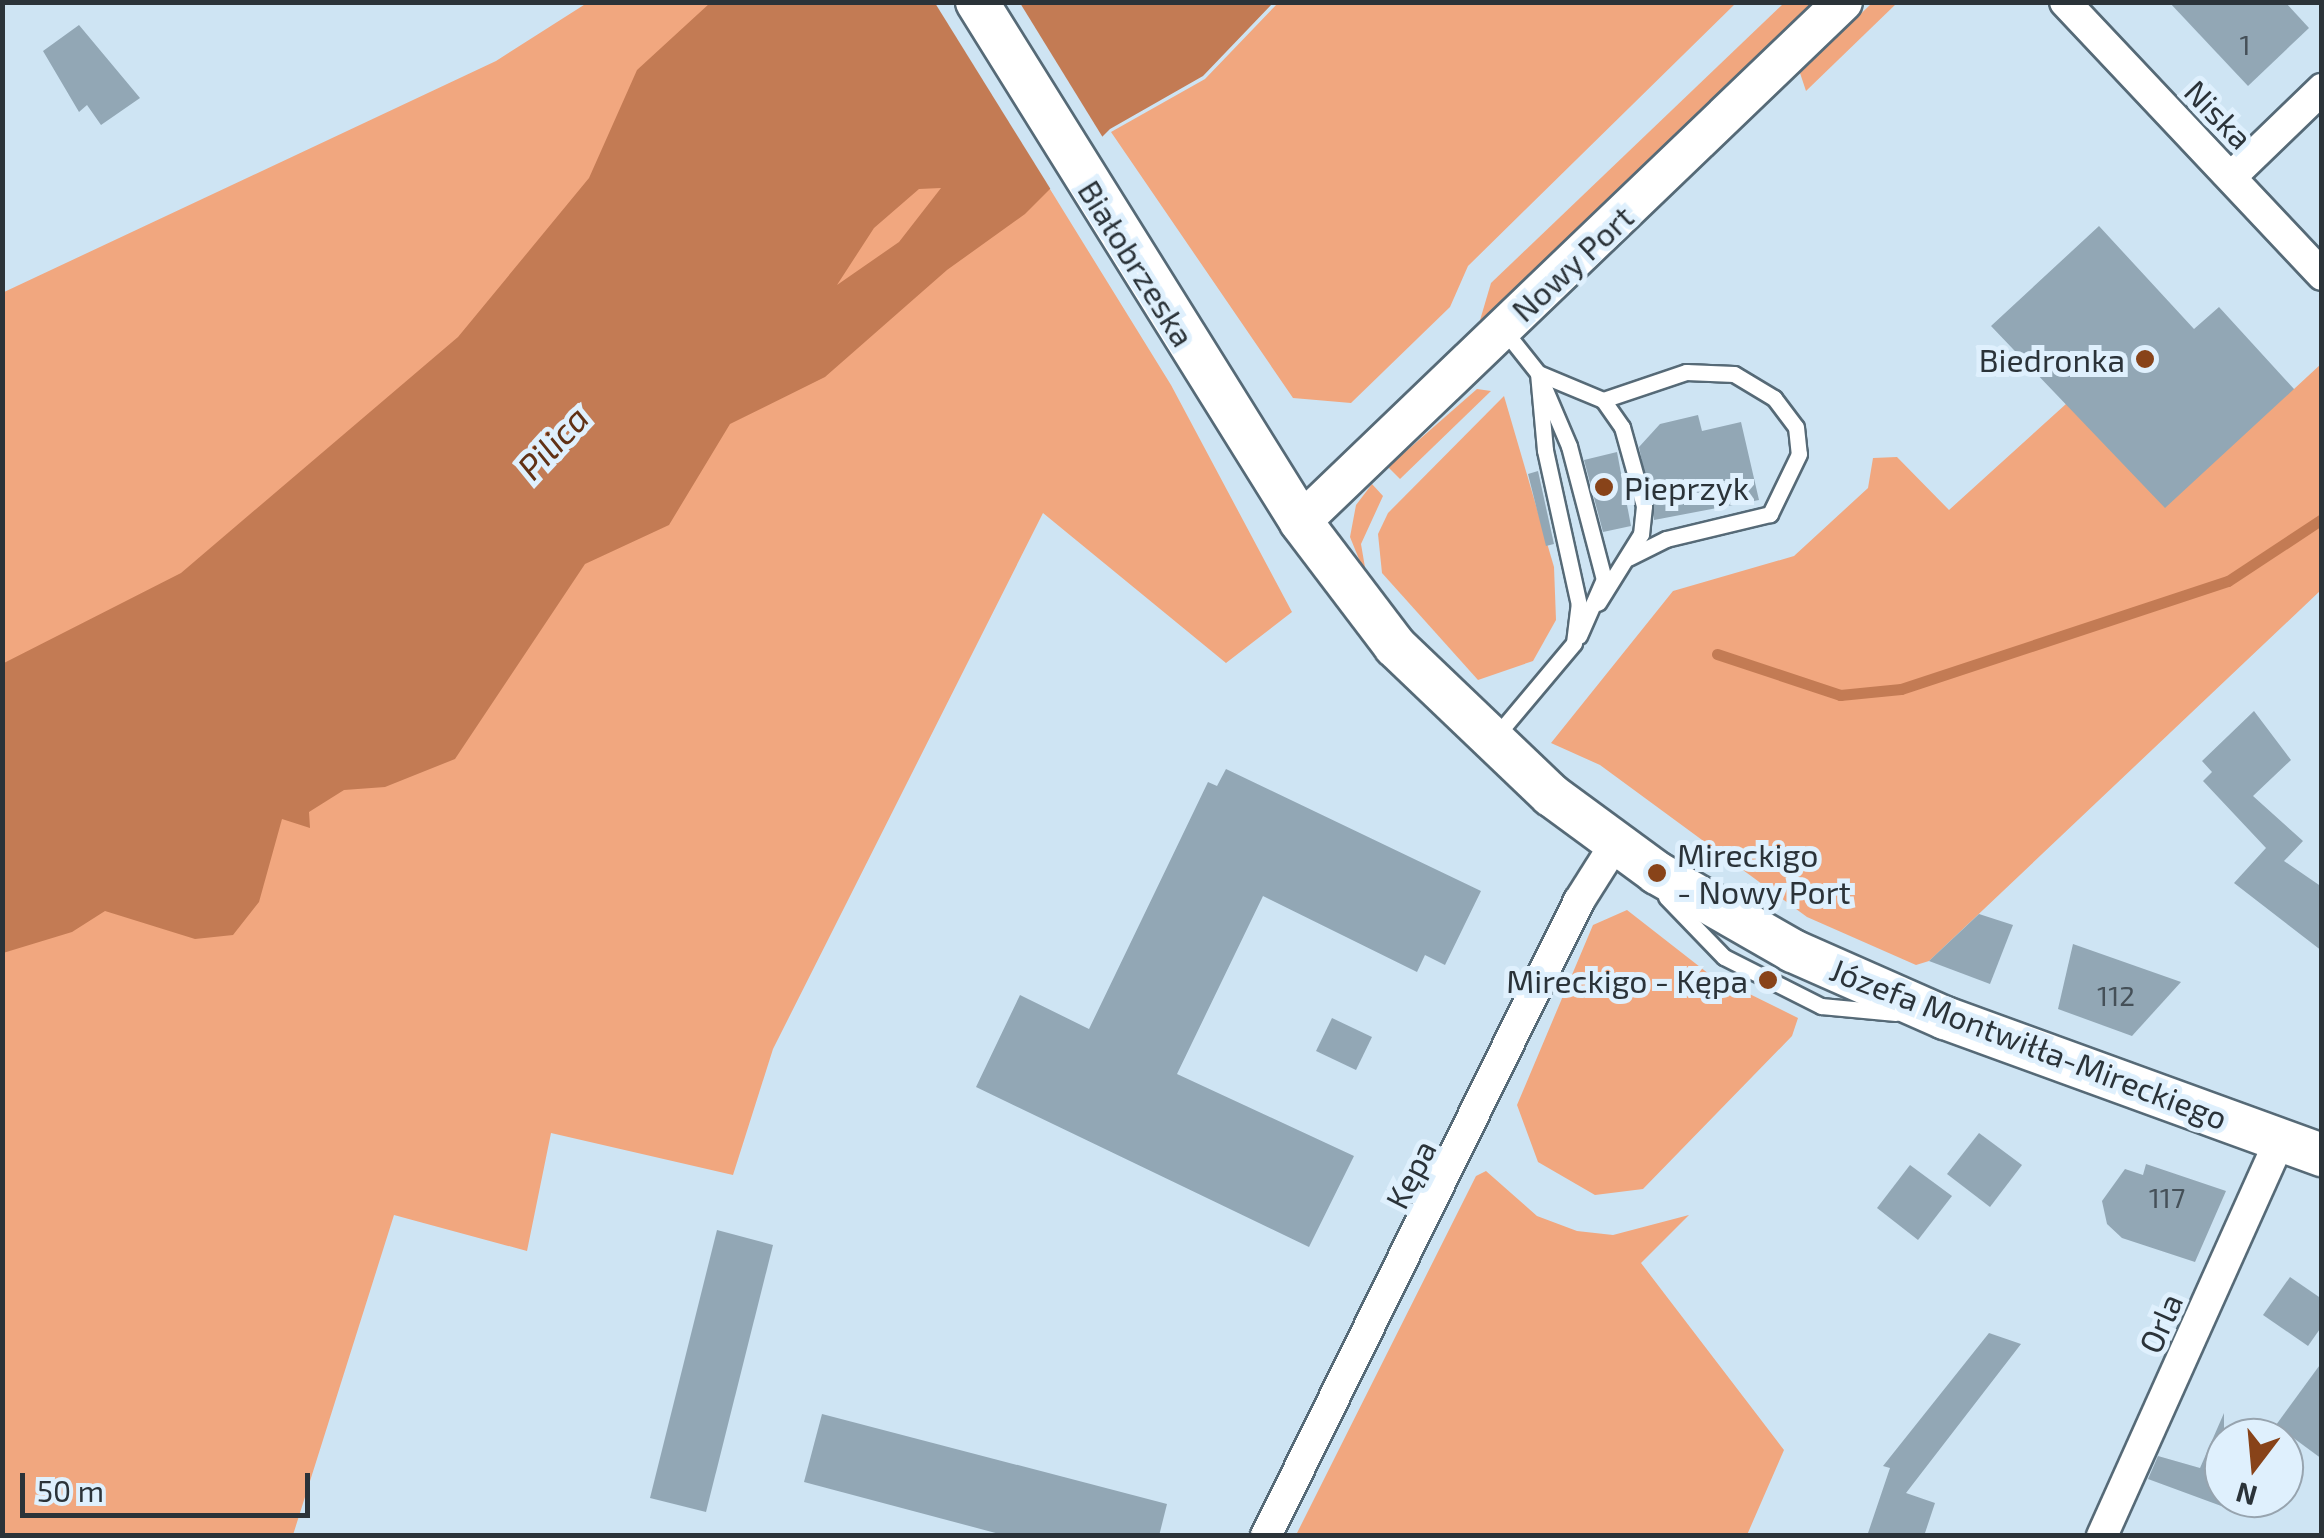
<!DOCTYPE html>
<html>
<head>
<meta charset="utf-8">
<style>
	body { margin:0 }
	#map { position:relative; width:2324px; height:1538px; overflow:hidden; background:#cee4f3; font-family:"Exo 2",sans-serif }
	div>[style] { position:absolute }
	.green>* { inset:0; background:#f1a77f }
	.water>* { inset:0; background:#c37b54 }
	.pier>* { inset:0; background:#cee4f3 }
	.stream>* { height:11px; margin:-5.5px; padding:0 5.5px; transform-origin:5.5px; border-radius:5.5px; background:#c37b54 }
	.building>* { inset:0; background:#92a7b5 }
	.roads { filter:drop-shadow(2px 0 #566a77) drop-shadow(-2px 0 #566a77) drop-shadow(0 2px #566a77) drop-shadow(0 -2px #566a77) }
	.service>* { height:15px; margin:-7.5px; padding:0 7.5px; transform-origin:7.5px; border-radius:7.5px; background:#fff }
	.minor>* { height:30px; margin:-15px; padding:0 15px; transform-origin:15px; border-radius:15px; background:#fff }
	.tertiary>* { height:38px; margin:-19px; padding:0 19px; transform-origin:19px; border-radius:19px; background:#fff }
	.secondary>* { height:42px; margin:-21px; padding:0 21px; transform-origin:21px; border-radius:21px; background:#fff }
	.dots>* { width:28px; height:28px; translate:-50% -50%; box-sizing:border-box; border:5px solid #dff0fd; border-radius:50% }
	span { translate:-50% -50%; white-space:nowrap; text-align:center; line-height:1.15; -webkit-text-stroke:10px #dff0fd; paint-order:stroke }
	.number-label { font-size:28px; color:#455058 }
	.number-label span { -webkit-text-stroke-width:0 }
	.street-label { font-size:32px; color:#2b3339 }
	.poi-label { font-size:32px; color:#2b3339 }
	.right { translate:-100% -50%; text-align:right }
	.left { translate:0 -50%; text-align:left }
	.water-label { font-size:35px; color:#613115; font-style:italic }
	.frame { position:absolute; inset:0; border:5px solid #2b3339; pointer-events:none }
	.north { position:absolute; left:2204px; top:1418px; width:100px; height:100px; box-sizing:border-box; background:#dff0fd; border:2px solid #97a4af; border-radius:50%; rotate:196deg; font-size:28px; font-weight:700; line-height:40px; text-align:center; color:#2b3339 }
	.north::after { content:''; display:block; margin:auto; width:35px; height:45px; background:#884319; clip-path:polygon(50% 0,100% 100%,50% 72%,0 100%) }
	.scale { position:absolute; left:20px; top:1473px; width:290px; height:45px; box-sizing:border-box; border:5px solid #2b3339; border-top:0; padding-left:12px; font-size:30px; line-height:35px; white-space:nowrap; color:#2b3339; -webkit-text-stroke:8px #dff0fd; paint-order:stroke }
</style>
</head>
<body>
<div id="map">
	<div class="green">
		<div style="clip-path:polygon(1873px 2px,1897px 3px,1806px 91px,1800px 73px)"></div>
		<div style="clip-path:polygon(587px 3px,935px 3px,1171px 385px,1292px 612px,1226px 663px,1043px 513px,773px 1049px,733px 1175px,551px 1133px,527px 1251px,394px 1215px,293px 1535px,3px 1535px,2px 293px,496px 61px)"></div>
		<div style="clip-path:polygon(1278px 3px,1278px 2px,1736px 3px,1468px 266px,1450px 307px,1351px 403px,1293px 398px,1111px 132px,1205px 79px)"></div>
		<div style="clip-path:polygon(1784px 3px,1816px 3px,1478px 327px,1491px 283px)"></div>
		<div style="clip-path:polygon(2321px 364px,2321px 590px,1929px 961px,1916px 965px,1807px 917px,1600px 765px,1551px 743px,1673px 591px,1794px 556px,1868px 488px,1873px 458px,1897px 457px,1949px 510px,2066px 404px,2294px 389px)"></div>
		<div style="clip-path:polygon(1477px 389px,1491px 391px,1400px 479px,1388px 467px)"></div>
		<div style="clip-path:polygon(1504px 396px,1554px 567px,1556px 620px,1533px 661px,1478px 680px,1382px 573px,1378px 534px,1388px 513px)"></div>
		<div style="clip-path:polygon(1372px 484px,1383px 496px,1361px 544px,1367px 579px,1350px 537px,1356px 505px)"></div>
		<div style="clip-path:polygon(1627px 910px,1709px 974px,1798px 1018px,1792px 1036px,1643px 1189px,1595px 1195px,1538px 1162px,1517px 1105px,1593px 925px)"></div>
		<div style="clip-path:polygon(1486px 1171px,1537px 1216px,1577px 1231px,1613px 1235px,1689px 1215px,1641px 1263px,1784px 1450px,1747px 1535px,1296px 1535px,1476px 1176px)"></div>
	</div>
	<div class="water">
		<div style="clip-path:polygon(evenodd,710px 3px,1273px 3px,1203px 76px,1110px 129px,1025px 214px,947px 270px,825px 377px,730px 424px,669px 525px,585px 564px,455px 759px,385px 787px,344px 790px,309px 812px,310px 828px,282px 819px,259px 902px,233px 935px,195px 939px,105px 911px,72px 932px,3px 953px,2px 664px,181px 573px,458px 337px,589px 178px,637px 70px,710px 3px,941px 188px,899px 242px,837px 285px,874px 228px,919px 189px,941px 188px)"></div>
	</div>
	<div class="pier">
		<div style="clip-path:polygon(935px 3px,1020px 3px,1105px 141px,1053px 193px)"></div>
	</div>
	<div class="stream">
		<div style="left:1717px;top:654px;width:130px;rotate:18.4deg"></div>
		<div style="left:1840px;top:695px;width:61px;rotate:-5.6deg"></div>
		<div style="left:1901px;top:689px;width:344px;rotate:-18.3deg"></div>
		<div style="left:2228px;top:581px;width:113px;rotate:-33.4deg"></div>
	</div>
	<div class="building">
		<div style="clip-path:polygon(2169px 2px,2285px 2px,2309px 28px,2248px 86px)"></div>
		<div style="clip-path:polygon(79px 25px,140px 98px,101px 125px,87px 105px,79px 112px,43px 51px)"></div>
		<div style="clip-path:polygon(2099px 226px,2194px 329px,2219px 307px,2294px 389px,2165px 508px,1991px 326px)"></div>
		<div style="clip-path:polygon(1698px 415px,1702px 431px,1741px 422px,1759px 500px,1654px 520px,1639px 447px,1660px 424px)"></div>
		<div style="clip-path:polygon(1617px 452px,1631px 526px,1603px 532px,1584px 460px)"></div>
		<div style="clip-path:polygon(1538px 471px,1554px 544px,1546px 546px,1528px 474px)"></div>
		<div style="clip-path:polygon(2254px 711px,2291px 760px,2253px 796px,2303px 841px,2284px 861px,2322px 887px,2322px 951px,2234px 883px,2266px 848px,2203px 781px,2212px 772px,2202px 761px)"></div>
		<div style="clip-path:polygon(1226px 769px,1481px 891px,1445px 965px,1425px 955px,1417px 972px,1263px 896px,1177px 1074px,1354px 1156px,1309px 1247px,976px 1087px,1020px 995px,1089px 1029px,1208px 782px,1217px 786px)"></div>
		<div style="clip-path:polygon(1979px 914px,2013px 925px,1990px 984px,1929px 961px)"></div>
		<div style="clip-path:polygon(2073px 944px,2181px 982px,2132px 1036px,2058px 1009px)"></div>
		<div style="clip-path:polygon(1332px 1018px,1372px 1037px,1356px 1070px,1316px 1051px)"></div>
		<div style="clip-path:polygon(1979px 1133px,2022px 1165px,1990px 1207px,1947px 1174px)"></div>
		<div style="clip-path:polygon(2146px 1164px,2226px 1191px,2195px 1262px,2122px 1238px,2107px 1224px,2102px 1201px,2125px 1169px,2143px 1175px)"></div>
		<div style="clip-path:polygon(1910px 1165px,1952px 1196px,1918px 1240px,1877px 1208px)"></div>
		<div style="clip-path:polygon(717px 1230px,773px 1245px,706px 1512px,650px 1498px)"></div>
		<div style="clip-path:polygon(2290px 1277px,2322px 1299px,2322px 1326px,2308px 1346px,2263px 1315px)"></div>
		<div style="clip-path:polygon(1989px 1333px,2021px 1344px,1906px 1493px,1935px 1503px,1924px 1536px,1867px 1536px,1890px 1468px,1883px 1466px)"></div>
		<div style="clip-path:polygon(2322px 1362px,2322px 1459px,2276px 1425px)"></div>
		<div style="clip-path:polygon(2224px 1413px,2224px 1507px,2148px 1479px,2158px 1456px,2200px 1468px)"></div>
		<div style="clip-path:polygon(822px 1414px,1167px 1504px,1159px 1536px,1007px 1536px,804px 1482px)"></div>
	</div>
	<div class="roads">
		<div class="service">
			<div style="left:1538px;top:373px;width:70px;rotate:22.6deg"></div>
			<div style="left:1603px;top:400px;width:33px;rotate:55deg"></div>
			<div style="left:1622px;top:427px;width:82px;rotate:74.4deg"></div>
			<div style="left:1644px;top:506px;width:28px;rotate:96deg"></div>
			<div style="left:1641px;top:534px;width:81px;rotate:121.9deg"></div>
			<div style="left:1543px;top:385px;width:66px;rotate:66.9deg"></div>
			<div style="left:1569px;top:446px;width:138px;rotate:75.3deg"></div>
			<div style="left:1604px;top:579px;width:62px;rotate:113.7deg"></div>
			<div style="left:1603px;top:400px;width:88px;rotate:-18.6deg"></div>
			<div style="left:1686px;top:372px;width:48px;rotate:2.4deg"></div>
			<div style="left:1734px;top:374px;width:47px;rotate:31deg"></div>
			<div style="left:1774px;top:398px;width:36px;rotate:53deg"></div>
			<div style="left:1796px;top:427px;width:27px;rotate:84deg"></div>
			<div style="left:1799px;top:454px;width:67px;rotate:115.8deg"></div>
			<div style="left:1770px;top:514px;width:107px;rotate:166.5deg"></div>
			<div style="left:1666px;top:539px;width:42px;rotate:153.4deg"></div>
			<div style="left:1496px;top:736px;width:121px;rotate:-50deg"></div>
			<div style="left:1574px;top:643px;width:38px;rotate:-83deg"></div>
			<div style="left:1579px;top:605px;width:159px;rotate:-102.4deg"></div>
			<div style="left:1545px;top:450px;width:77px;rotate:-95.2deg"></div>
			<div style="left:1538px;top:373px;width:56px;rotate:-128.5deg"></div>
			<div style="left:1666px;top:897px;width:83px;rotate:46deg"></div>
			<div style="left:1724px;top:957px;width:109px;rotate:26.8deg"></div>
			<div style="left:1821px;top:1006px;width:75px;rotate:5.3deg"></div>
		</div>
		<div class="minor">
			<div style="left:2065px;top:2px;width:375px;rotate:46.7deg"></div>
			<div style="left:2231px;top:177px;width:127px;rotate:-44deg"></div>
			<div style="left:1266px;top:1536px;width:708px;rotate:-63.76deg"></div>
			<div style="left:1579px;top:901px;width:67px;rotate:-57.7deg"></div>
			<div style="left:2102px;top:1536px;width:434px;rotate:-65.8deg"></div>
		</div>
		<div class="tertiary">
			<div style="left:1301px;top:522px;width:751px;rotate:-43.81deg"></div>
		</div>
		<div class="secondary">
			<div style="left:977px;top:2px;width:613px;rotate:58.07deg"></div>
			<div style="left:1301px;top:522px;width:156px;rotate:52.8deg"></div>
			<div style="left:1395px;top:646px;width:216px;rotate:43.7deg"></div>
			<div style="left:1551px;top:795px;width:132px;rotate:36.3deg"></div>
			<div style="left:1657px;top:873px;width:157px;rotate:29.8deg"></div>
			<div style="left:1793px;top:951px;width:166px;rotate:23.8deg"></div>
			<div style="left:1945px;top:1018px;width:401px;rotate:20deg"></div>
		</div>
	</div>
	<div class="dots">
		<div style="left:2145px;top:359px;background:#884319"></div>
		<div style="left:1604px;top:487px;background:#884319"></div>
		<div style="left:1657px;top:873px;background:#884319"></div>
		<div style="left:1768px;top:980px;background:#884319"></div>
	</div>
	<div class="number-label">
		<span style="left:2245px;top:44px">1</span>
		<span style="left:2116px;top:995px">112</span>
		<span style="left:2167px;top:1197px">117</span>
	</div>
	<div class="street-label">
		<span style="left:2219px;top:114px;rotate:46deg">Niska</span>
		<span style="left:1137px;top:263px;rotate:58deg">Białobrzeska</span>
		<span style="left:1572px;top:263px;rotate:-43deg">Nowy Port</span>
		<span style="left:2029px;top:1043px;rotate:21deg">Józefa Montwiłła-Mireckiego</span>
		<span style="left:1410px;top:1174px;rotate:-63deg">Kępa</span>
		<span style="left:2160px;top:1323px;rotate:-66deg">Orla</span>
	</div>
	<div class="poi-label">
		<span class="right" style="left:2125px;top:359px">Biedronka</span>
		<span class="left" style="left:1624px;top:487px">Pieprzyk</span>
		<span class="left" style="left:1677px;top:873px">Mireckigo<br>- Nowy Port</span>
		<span class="right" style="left:1748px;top:980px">Mireckigo - Kępa</span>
	</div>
	<div class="water-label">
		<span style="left:552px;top:442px;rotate:-47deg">Pilica</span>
	</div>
	<div class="frame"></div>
	<div class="north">N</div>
	<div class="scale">50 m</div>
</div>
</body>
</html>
